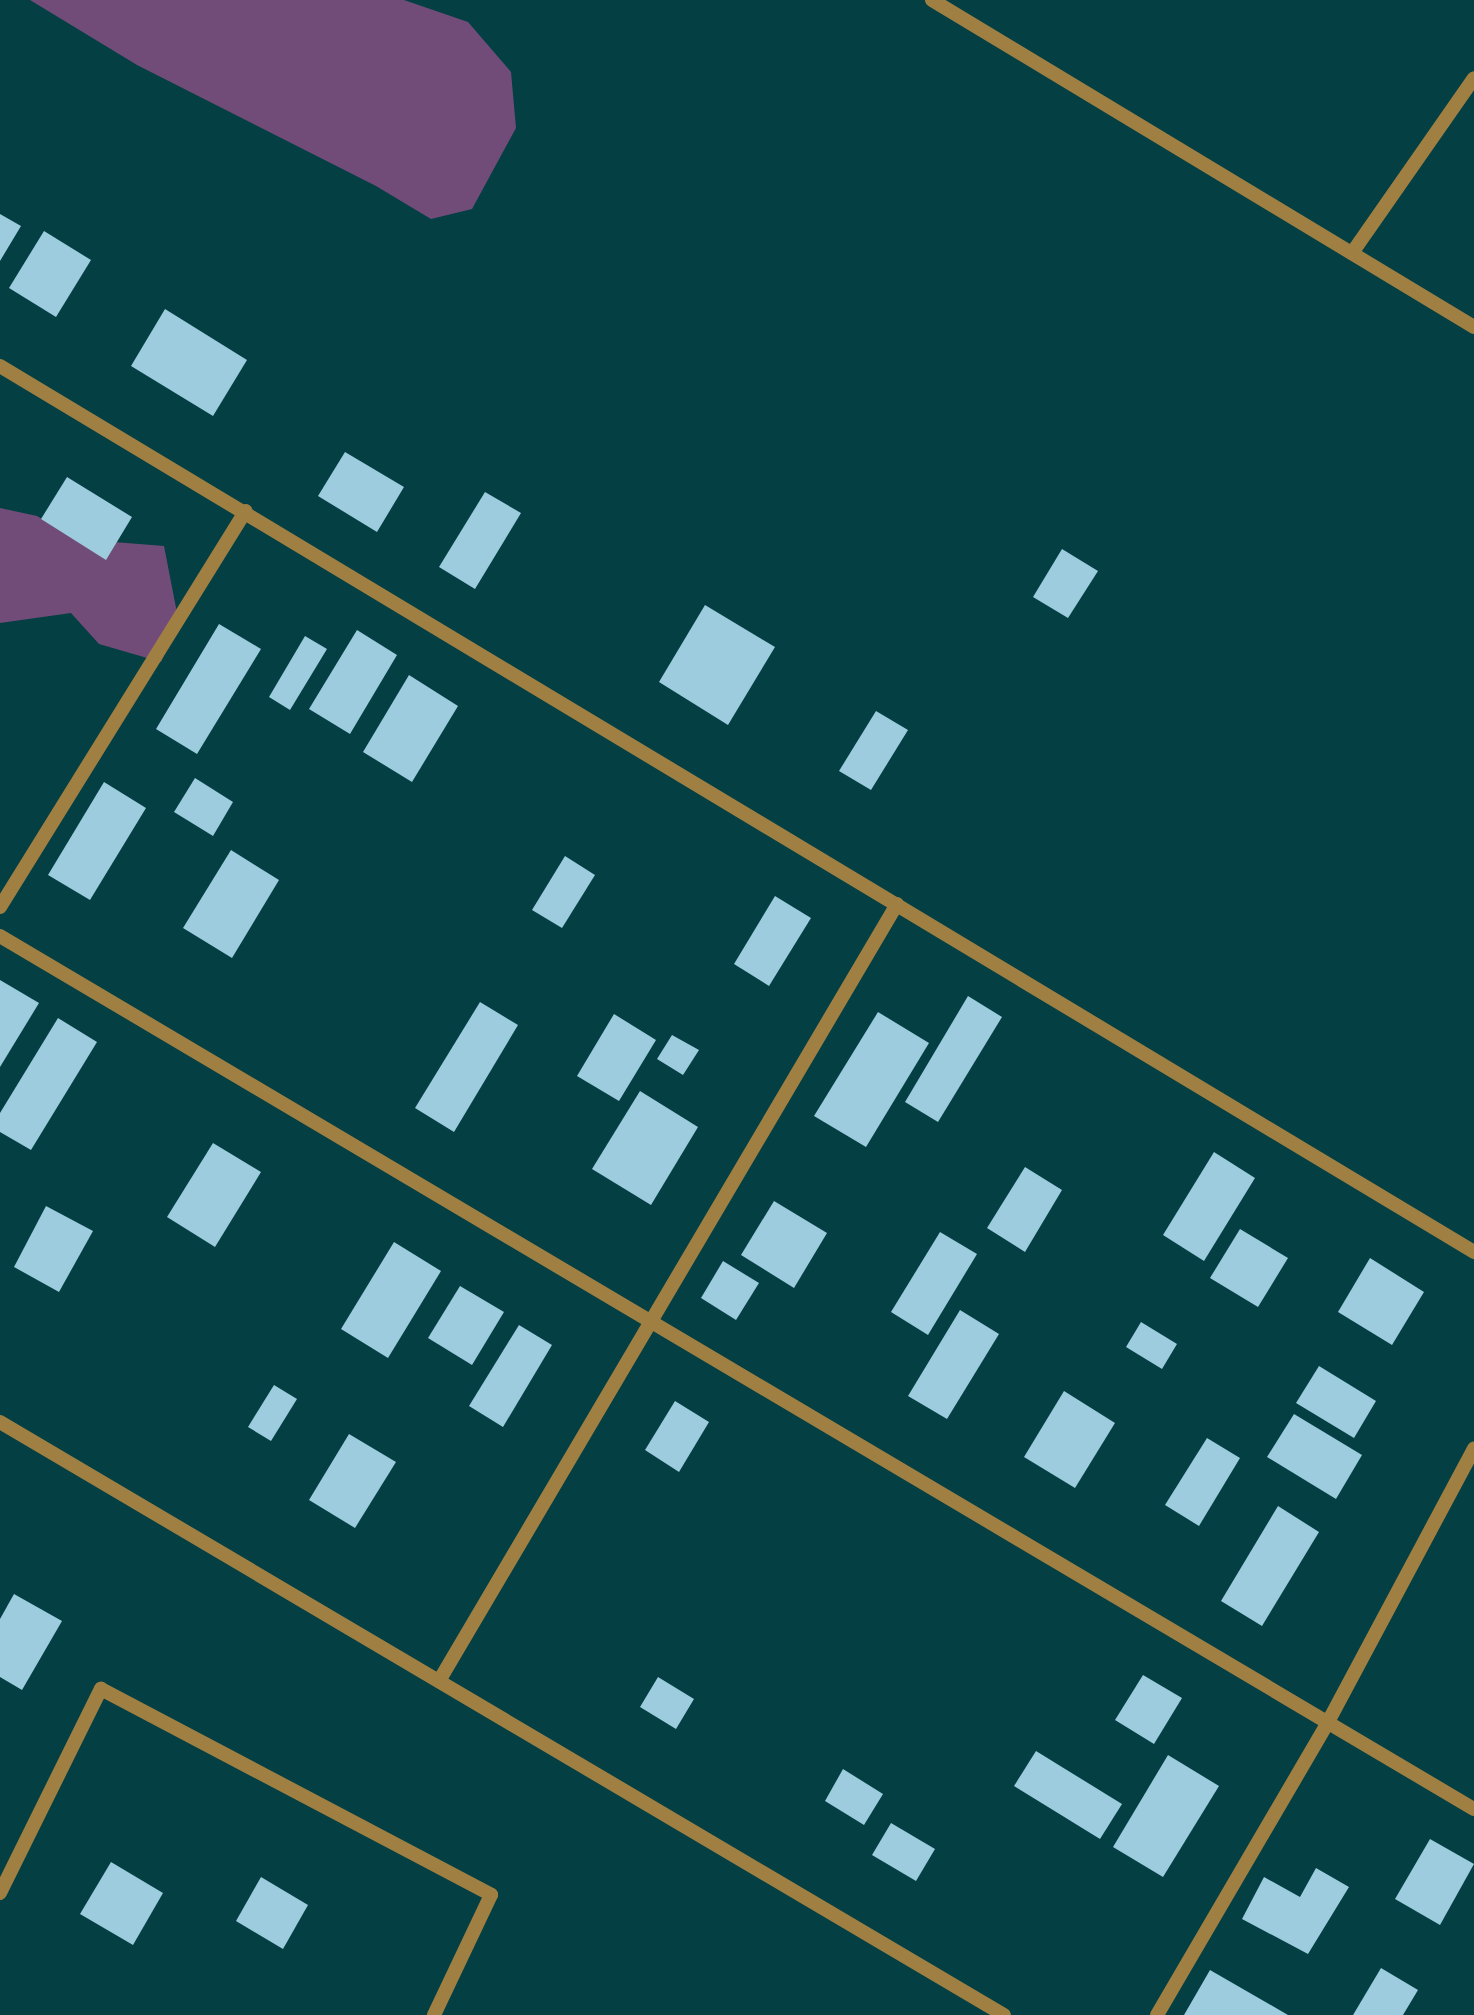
<!DOCTYPE html>
<html>
<head>
<meta charset="utf-8">
<style>
	body { margin:0 }
	#map { position:relative; width:1474px; height:2015px; overflow:hidden; background:#033f43; font-family:Ubuntu,sans-serif }
	div>[style] { position:absolute }
	.green>* { inset:0; background:#724c78 }
	.building>* { inset:0; background:#9cccdd }
	.service>* { height:14px; margin:-7px; padding:0 7px; transform-origin:7px; border-radius:7px; background:#a07f42 }
	.minor>* { height:14px; margin:-7px; padding:0 7px; transform-origin:7px; border-radius:7px; background:#a07f42 }
	span { translate:-50% -50%; white-space:nowrap; text-align:center; line-height:1.15; -webkit-text-stroke:7px #0c2224; paint-order:stroke }
</style>
</head>
<body>
<div id="map">
	<div class="green">
		<div style="clip-path:polygon(30px 0,404px 0,468px 22px,511px 72px,516px 128px,472px 209px,431px 219px,376px 186px,137px 65px)"></div>
		<div style="clip-path:polygon(0 508px,37px 516px,76px 539px,164px 546px,179px 623px,161px 662px,99px 644px,71px 613px,0 623px)"></div>
	</div>
	<div class="building">
		<div style="clip-path:polygon(0 214px,21px 226px,0 261px)"></div>
		<div style="clip-path:polygon(44px 231px,91px 260px,56px 317px,9px 288px)"></div>
		<div style="clip-path:polygon(165px 309px,247px 360px,213px 416px,131px 366px)"></div>
		<div style="clip-path:polygon(345px 452px,404px 487px,377px 532px,318px 496px)"></div>
		<div style="clip-path:polygon(67px 477px,132px 517px,106px 560px,41px 519px)"></div>
		<div style="clip-path:polygon(485px 492px,521px 513px,475px 589px,439px 567px)"></div>
		<div style="clip-path:polygon(1062px 549px,1098px 571px,1068px 618px,1033px 597px)"></div>
		<div style="clip-path:polygon(705px 605px,775px 647px,728px 725px,659px 682px)"></div>
		<div style="clip-path:polygon(219px 624px,261px 649px,197px 754px,156px 729px)"></div>
		<div style="clip-path:polygon(357px 630px,397px 655px,350px 734px,309px 709px)"></div>
		<div style="clip-path:polygon(305px 636px,327px 649px,290px 710px,269px 697px)"></div>
		<div style="clip-path:polygon(409px 675px,458px 706px,412px 782px,363px 752px)"></div>
		<div style="clip-path:polygon(876px 711px,908px 730px,871px 790px,839px 771px)"></div>
		<div style="clip-path:polygon(195px 778px,233px 802px,213px 836px,174px 812px)"></div>
		<div style="clip-path:polygon(104px 782px,146px 808px,90px 900px,48px 875px)"></div>
		<div style="clip-path:polygon(231px 850px,279px 880px,232px 958px,183px 928px)"></div>
		<div style="clip-path:polygon(565px 856px,595px 875px,562px 928px,532px 910px)"></div>
		<div style="clip-path:polygon(775px 896px,811px 918px,769px 986px,734px 964px)"></div>
		<div style="clip-path:polygon(0 980px,39px 1003px,0 1067px)"></div>
		<div style="clip-path:polygon(968px 996px,1002px 1017px,938px 1122px,905px 1102px)"></div>
		<div style="clip-path:polygon(480px 1002px,518px 1025px,454px 1132px,415px 1108px)"></div>
		<div style="clip-path:polygon(878px 1012px,929px 1043px,866px 1147px,814px 1116px)"></div>
		<div style="clip-path:polygon(614px 1014px,656px 1040px,619px 1101px,577px 1076px)"></div>
		<div style="clip-path:polygon(58px 1018px,97px 1042px,31px 1150px,0 1132px,0 1113px)"></div>
		<div style="clip-path:polygon(672px 1035px,699px 1050px,683px 1075px,657px 1059px)"></div>
		<div style="clip-path:polygon(640px 1091px,698px 1127px,651px 1205px,592px 1169px)"></div>
		<div style="clip-path:polygon(213px 1143px,261px 1172px,215px 1247px,167px 1217px)"></div>
		<div style="clip-path:polygon(1214px 1152px,1255px 1178px,1204px 1261px,1163px 1235px)"></div>
		<div style="clip-path:polygon(1025px 1167px,1062px 1190px,1025px 1252px,987px 1228px)"></div>
		<div style="clip-path:polygon(774px 1201px,827px 1233px,794px 1288px,741px 1255px)"></div>
		<div style="clip-path:polygon(46px 1206px,93px 1231px,59px 1292px,14px 1267px)"></div>
		<div style="clip-path:polygon(1240px 1229px,1288px 1258px,1258px 1307px,1210px 1278px)"></div>
		<div style="clip-path:polygon(940px 1232px,977px 1254px,928px 1335px,891px 1312px)"></div>
		<div style="clip-path:polygon(394px 1242px,441px 1271px,388px 1358px,341px 1329px)"></div>
		<div style="clip-path:polygon(1370px 1258px,1424px 1292px,1392px 1345px,1338px 1312px)"></div>
		<div style="clip-path:polygon(723px 1261px,759px 1283px,736px 1320px,701px 1298px)"></div>
		<div style="clip-path:polygon(460px 1286px,504px 1312px,472px 1365px,428px 1338px)"></div>
		<div style="clip-path:polygon(960px 1310px,999px 1334px,947px 1419px,908px 1396px)"></div>
		<div style="clip-path:polygon(1141px 1322px,1177px 1344px,1162px 1369px,1126px 1347px)"></div>
		<div style="clip-path:polygon(519px 1325px,552px 1345px,503px 1427px,469px 1406px)"></div>
		<div style="clip-path:polygon(1319px 1366px,1376px 1401px,1354px 1438px,1296px 1403px)"></div>
		<div style="clip-path:polygon(274px 1385px,297px 1399px,271px 1441px,248px 1427px)"></div>
		<div style="clip-path:polygon(1064px 1391px,1115px 1423px,1075px 1488px,1024px 1457px)"></div>
		<div style="clip-path:polygon(675px 1401px,709px 1422px,679px 1472px,645px 1450px)"></div>
		<div style="clip-path:polygon(1294px 1414px,1362px 1455px,1336px 1499px,1267px 1457px)"></div>
		<div style="clip-path:polygon(349px 1434px,396px 1462px,355px 1528px,309px 1500px)"></div>
		<div style="clip-path:polygon(1207px 1438px,1240px 1458px,1199px 1526px,1165px 1505px)"></div>
		<div style="clip-path:polygon(1278px 1506px,1319px 1532px,1262px 1626px,1221px 1601px)"></div>
		<div style="clip-path:polygon(14px 1594px,62px 1621px,22px 1690px,0 1677px,0 1619px)"></div>
		<div style="clip-path:polygon(1143px 1675px,1182px 1698px,1154px 1744px,1115px 1720px)"></div>
		<div style="clip-path:polygon(658px 1677px,694px 1699px,676px 1729px,640px 1707px)"></div>
		<div style="clip-path:polygon(1036px 1751px,1122px 1804px,1100px 1839px,1014px 1786px)"></div>
		<div style="clip-path:polygon(1168px 1755px,1219px 1786px,1163px 1877px,1113px 1847px)"></div>
		<div style="clip-path:polygon(843px 1769px,883px 1794px,864px 1825px,825px 1801px)"></div>
		<div style="clip-path:polygon(891px 1823px,935px 1849px,916px 1881px,872px 1855px)"></div>
		<div style="clip-path:polygon(1430px 1839px,1474px 1864px,1440px 1925px,1395px 1899px)"></div>
		<div style="clip-path:polygon(111px 1862px,163px 1893px,133px 1945px,80px 1914px)"></div>
		<div style="clip-path:polygon(1316px 1868px,1349px 1887px,1308px 1954px,1242px 1919px,1264px 1877px,1300px 1897px)"></div>
		<div style="clip-path:polygon(261px 1877px,308px 1905px,283px 1949px,236px 1921px)"></div>
		<div style="clip-path:polygon(1381px 1968px,1418px 1990px,1403px 2015px,1353px 2015px)"></div>
		<div style="clip-path:polygon(1210px 1970px,1288px 2015px,1184px 2015px)"></div>
	</div>
	<div class="service">
		<div style="left:932px;top:0;width:633px;rotate:31.1deg"></div>
		<div style="left:1352px;top:253px;width:213px;rotate:-55.1deg"></div>
		<div style="left:0;top:907px;width:466px;rotate:-58.2deg"></div>
		<div style="left:0;top:1422px;width:1166px;rotate:30.57deg"></div>
		<div style="left:439px;top:1681px;width:902px;rotate:-59.48deg"></div>
		<div style="left:101px;top:1689px;width:441px;rotate:27.8deg"></div>
	</div>
	<div class="minor">
		<div style="left:0;top:366px;width:1720px;rotate:31.01deg"></div>
		<div style="left:0;top:936px;width:1713px;rotate:30.64deg"></div>
		<div style="left:0;top:1893px;width:228px;rotate:-63.7deg"></div>
		<div style="left:434px;top:2015px;width:133px;rotate:-64.6deg"></div>
		<div style="left:1157px;top:2015px;width:339px;rotate:-59.7deg"></div>
		<div style="left:1328px;top:1722px;width:310px;rotate:-61.9deg"></div>
	</div>
</div>
</body>
</html>
